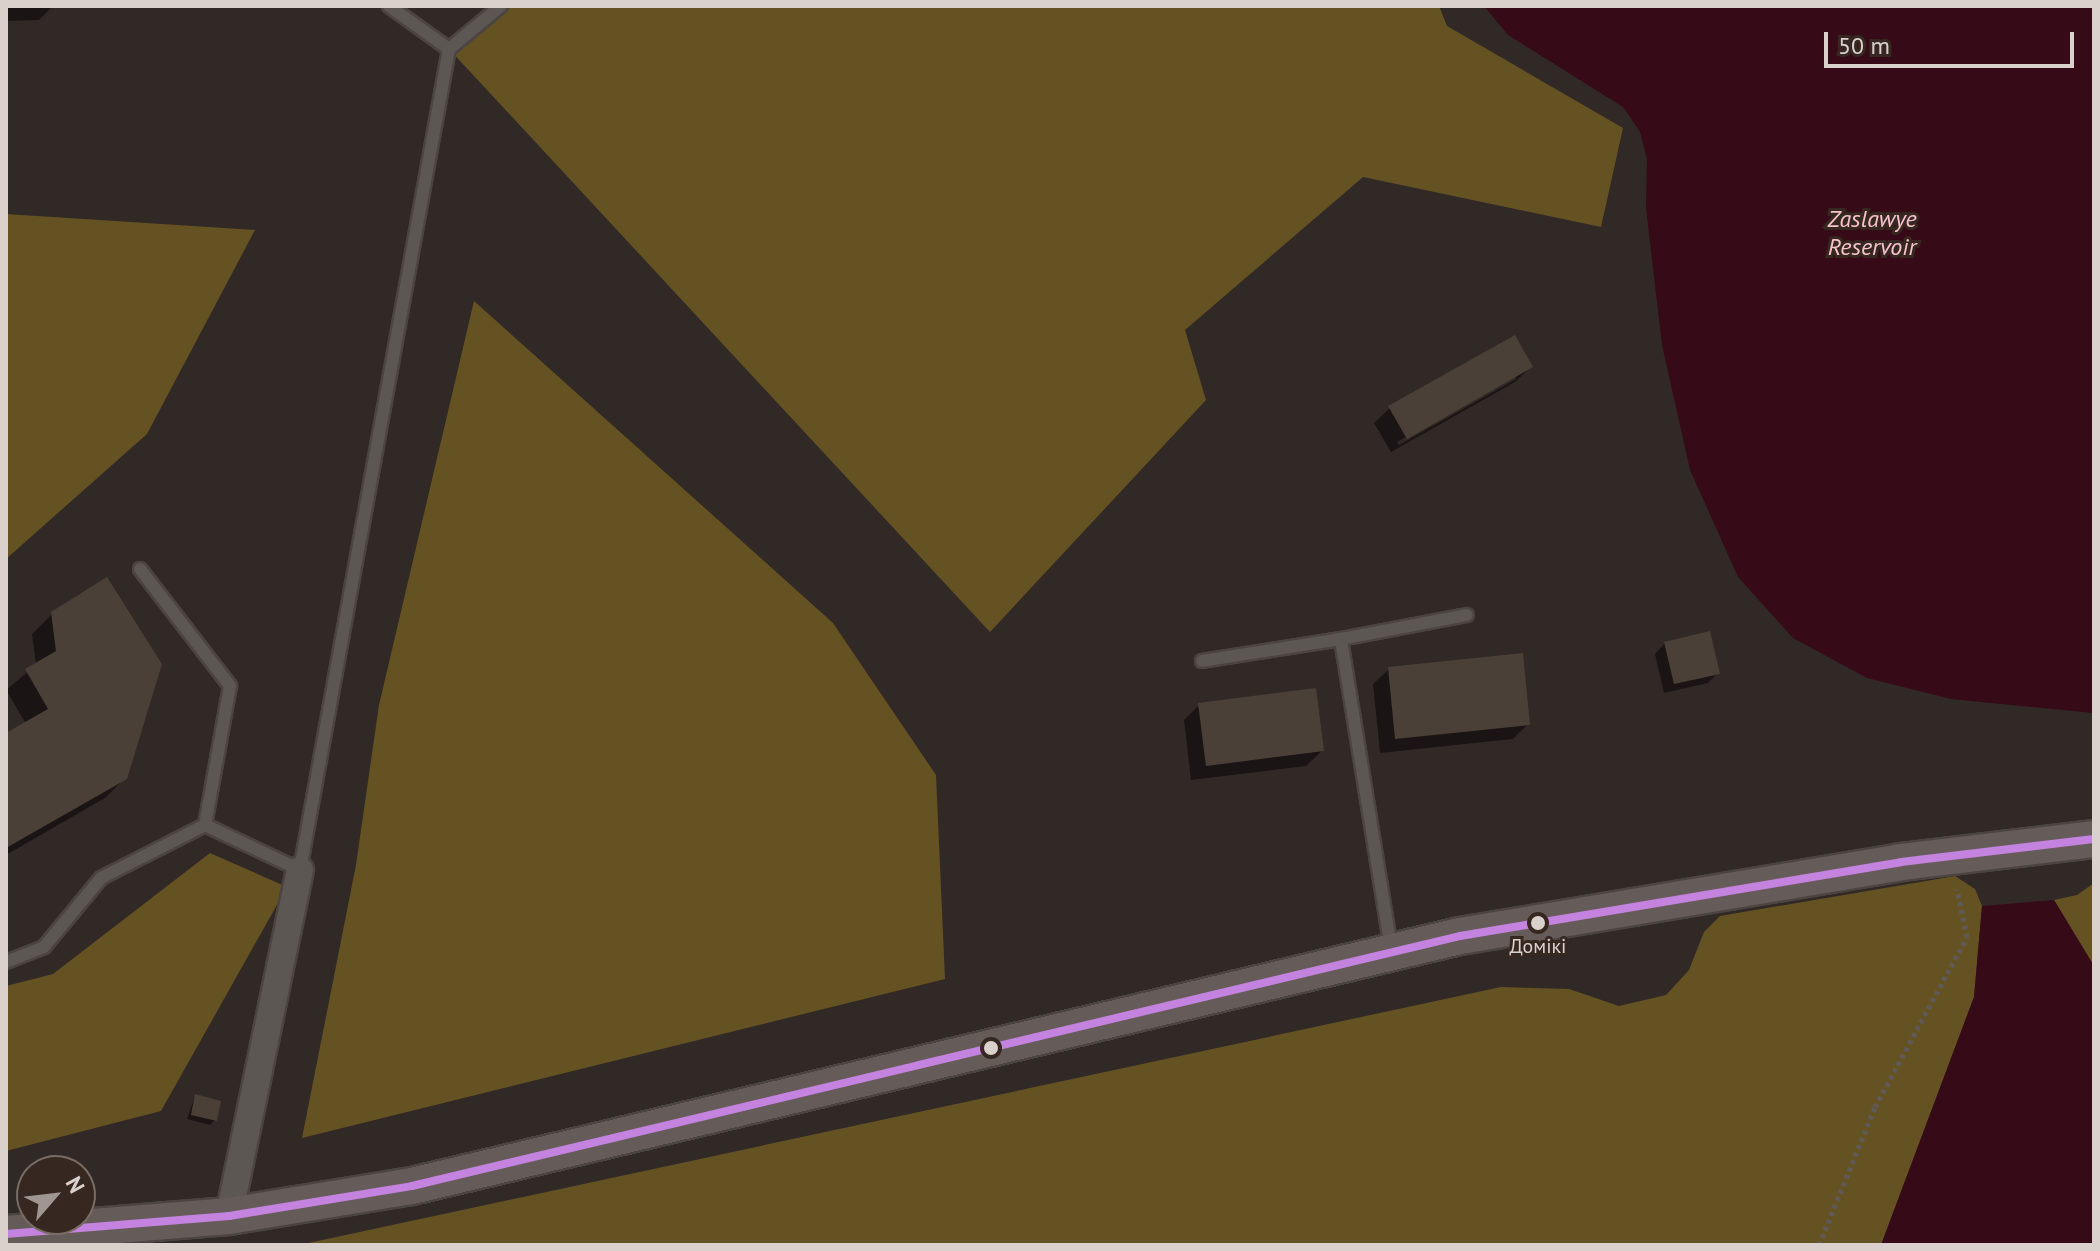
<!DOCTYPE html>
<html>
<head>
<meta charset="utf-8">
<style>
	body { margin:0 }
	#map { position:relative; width:2100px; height:1251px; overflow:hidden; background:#312926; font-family:"PT Sans",sans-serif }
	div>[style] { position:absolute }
	.forest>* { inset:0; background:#655223 }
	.water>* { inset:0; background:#370a17 }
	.shadow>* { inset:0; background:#0007 }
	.building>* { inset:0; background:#4b4037 }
	.path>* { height:5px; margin-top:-2.5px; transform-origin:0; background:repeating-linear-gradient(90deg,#5f5a57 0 4px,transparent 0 8px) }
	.roads { filter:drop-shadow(2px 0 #4b4441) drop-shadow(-2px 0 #4b4441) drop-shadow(0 2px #4b4441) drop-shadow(0 -2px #4b4441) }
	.lane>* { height:12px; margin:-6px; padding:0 6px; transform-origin:6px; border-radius:6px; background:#5d5754 }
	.street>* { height:26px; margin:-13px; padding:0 13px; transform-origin:13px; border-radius:13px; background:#5d5754 }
	.secondary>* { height:36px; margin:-18px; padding:0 18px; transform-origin:18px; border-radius:18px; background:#655b58 }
	.bus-1>* { height:8px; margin:-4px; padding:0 4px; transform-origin:4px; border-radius:4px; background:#c483df }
	.dots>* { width:22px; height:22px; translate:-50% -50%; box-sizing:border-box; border:4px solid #362821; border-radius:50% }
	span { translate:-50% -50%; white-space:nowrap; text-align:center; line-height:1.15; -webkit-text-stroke:6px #362821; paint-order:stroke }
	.bus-label { font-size:20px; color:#dad1cc }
	.water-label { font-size:24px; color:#f7c1c9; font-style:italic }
	.frame { position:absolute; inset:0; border:8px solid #dad1cc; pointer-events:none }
	.north { position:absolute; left:16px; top:1155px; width:80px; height:80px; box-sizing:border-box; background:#362821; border:2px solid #786c65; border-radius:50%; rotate:62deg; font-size:22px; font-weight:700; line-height:32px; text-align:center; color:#dad1cc }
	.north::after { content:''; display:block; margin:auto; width:28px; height:36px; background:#9f9692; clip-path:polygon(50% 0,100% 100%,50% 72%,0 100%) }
	.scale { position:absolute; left:1824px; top:32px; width:250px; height:36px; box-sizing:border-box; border:4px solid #dad1cc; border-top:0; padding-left:10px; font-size:24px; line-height:28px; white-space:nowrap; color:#dad1cc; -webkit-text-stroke:6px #362821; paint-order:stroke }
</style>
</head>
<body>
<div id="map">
	<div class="forest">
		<div style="clip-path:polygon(501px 6px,1439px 6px,1447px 26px,1623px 128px,1601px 227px,1363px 177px,1185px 330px,1206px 400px,990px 632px,449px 49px)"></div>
		<div style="clip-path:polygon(6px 214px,255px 230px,147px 434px,6px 559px)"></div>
		<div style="clip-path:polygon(474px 301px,833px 623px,936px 775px,945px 979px,302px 1138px,356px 865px,379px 705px)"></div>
		<div style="clip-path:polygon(210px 853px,287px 887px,161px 1111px,6px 1151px,6px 986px,53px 974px)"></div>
		<div style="clip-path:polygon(1955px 876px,1975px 889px,1982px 906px,1974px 997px,1881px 1245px,299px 1245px,1501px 987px,1569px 989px,1619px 1006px,1666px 995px,1689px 970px,1704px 932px,1720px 916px)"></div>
		<div style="clip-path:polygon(2094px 883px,2094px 966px,2054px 900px,2077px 895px)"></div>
	</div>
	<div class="water">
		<div style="clip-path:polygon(1484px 6px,2094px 6px,2094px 713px,1951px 699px,1867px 678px,1793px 638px,1738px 577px,1690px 470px,1662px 345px,1646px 208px,1647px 159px,1640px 132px,1623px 107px,1508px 35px)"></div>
		<div style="clip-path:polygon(2054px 900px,2094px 966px,2094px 1245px,1881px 1245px,1974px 997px,1982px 906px)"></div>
	</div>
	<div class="shadow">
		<div style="clip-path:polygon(6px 6px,53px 6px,39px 20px,6px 21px)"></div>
		<div style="clip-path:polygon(evenodd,1531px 367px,1515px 382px,1391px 452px,1374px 423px,1390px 408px,1531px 367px,1516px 375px,1516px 379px,1399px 445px,1397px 442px,1516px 375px)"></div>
		<div style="clip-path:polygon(52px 614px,125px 778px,105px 798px,6px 855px,6px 735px,26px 724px,6px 690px,36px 665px,32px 634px)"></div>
		<div style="clip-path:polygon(1665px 643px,1718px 673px,1708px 683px,1664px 693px,1655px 654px)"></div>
		<div style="clip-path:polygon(1389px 669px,1528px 724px,1513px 739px,1380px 753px,1373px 684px)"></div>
		<div style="clip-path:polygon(1199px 705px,1322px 751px,1306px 766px,1191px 780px,1184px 720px)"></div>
		<div style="clip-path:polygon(195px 1096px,215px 1120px,210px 1125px,187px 1119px)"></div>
	</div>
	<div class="building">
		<div style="clip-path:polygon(1515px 335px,1533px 367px,1407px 439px,1388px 406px)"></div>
		<div style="clip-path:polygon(107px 577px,162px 664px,127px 779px,6px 848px,6px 733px,48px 709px,25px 669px,56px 651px,51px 612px)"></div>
		<div style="clip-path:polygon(1710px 631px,1720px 674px,1674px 684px,1664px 642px)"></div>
		<div style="clip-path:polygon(1523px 653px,1530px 725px,1395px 739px,1388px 667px)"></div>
		<div style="clip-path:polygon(1316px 688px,1324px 751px,1206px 766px,1198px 703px)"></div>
		<div style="clip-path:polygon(195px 1094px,221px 1101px,217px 1121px,191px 1115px)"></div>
	</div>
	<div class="path">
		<div style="left:1819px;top:1245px;width:149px;rotate:-67.9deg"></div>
		<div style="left:1875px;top:1107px;width:193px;rotate:-61.6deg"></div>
		<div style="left:1967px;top:937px;width:49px;rotate:-101.8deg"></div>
	</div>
	<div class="roads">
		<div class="lane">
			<div style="left:449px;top:49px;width:67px;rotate:-39.6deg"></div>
			<div style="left:140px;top:569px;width:148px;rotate:52.4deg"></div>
			<div style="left:230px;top:686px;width:141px;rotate:100.2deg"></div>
			<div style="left:1202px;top:661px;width:141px;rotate:-9deg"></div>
			<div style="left:1391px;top:948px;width:313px;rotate:-99.2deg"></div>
			<div style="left:1341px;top:639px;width:128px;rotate:-10.8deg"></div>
			<div style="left:6px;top:962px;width:41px;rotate:-21.5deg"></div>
			<div style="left:44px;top:947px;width:89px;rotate:-50.4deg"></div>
			<div style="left:101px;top:878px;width:117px;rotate:-27deg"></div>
			<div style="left:205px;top:825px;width:105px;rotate:25.3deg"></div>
			<div style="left:300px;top:870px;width:834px;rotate:-79.71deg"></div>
			<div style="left:449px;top:49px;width:74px;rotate:-144.4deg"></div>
		</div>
		<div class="street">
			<div style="left:229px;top:1216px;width:353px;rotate:-78.4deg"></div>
		</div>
		<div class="secondary">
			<div style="left:6px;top:1234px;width:224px;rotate:-4.6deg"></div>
			<div style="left:229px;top:1216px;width:185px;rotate:-9.3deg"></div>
			<div style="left:412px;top:1186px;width:1077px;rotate:-13.42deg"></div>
			<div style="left:1460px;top:936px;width:447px;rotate:-9.5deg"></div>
			<div style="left:1901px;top:862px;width:194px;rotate:-6.8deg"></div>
		</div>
	</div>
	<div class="bus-1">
		<div style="left:6px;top:1234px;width:224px;rotate:-4.6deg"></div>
		<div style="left:229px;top:1216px;width:185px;rotate:-9.3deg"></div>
		<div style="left:412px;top:1186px;width:1077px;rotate:-13.42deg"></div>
		<div style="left:1460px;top:936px;width:447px;rotate:-9.5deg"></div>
		<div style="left:1901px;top:862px;width:194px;rotate:-6.8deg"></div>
	</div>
	<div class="dots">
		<div style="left:1538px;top:923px;background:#dad1cc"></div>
		<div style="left:991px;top:1048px;background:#dad1cc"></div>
	</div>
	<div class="bus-label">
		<span style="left:1538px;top:946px">Домікі</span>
	</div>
	<div class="water-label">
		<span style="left:1872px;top:233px">Zaslawye<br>Reservoir</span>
	</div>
	<div class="frame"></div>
	<div class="north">N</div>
	<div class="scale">50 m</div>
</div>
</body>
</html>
